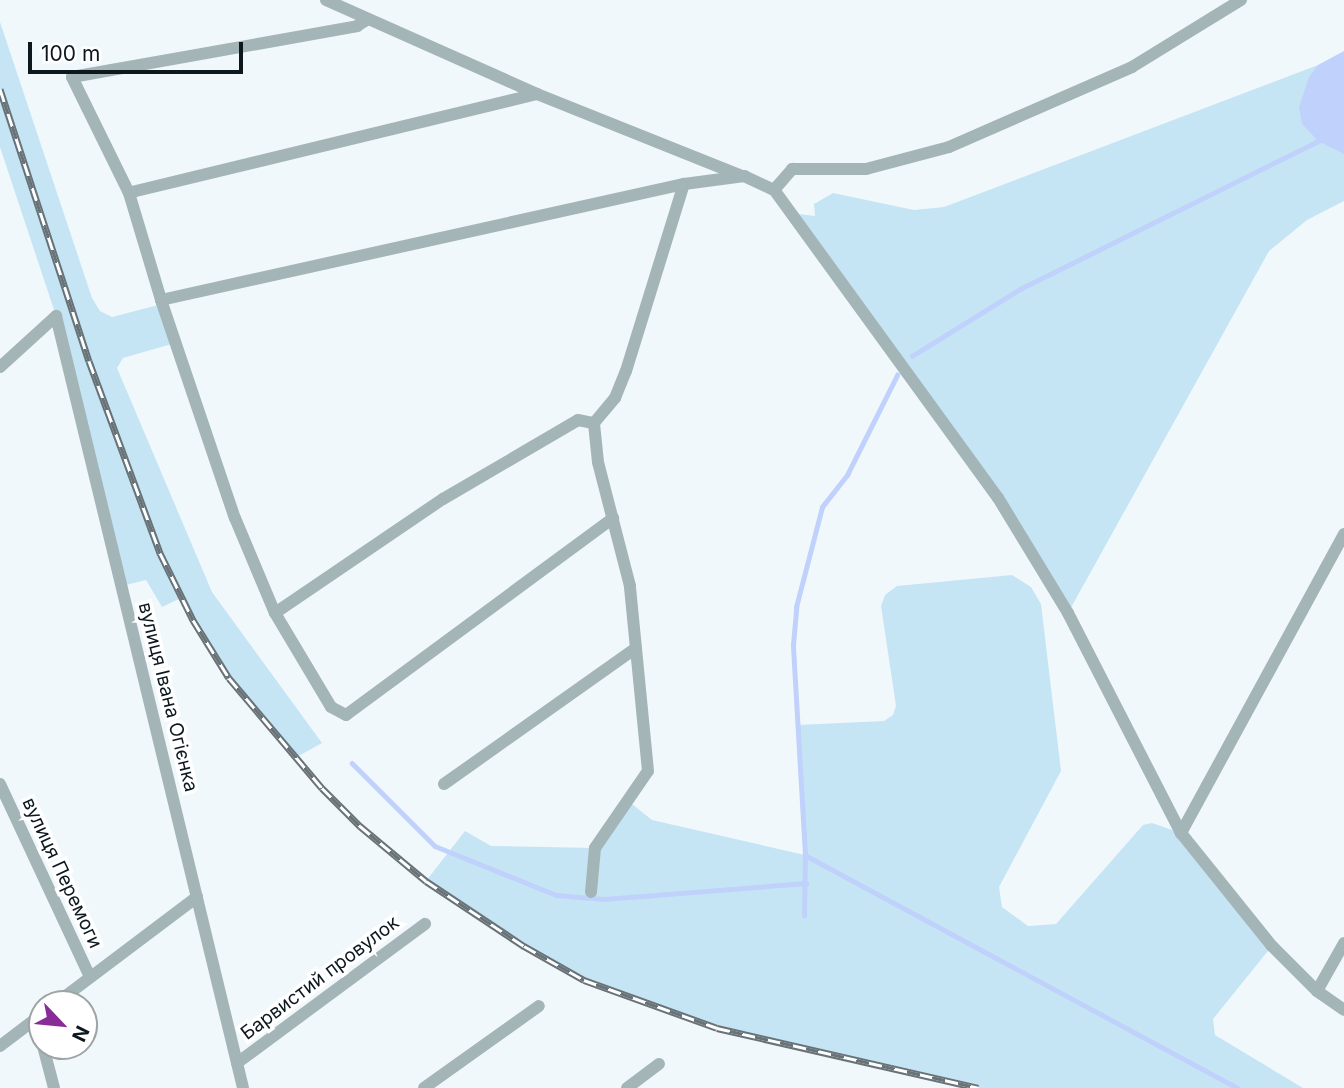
<!DOCTYPE html>
<html>
<head>
<meta charset="utf-8">
<style>
	body { margin:0 }
	#map { position:relative; width:1344px; height:1088px; overflow:hidden; background:#f1f8fc; font-family:Inter,sans-serif }
	div>[style] { position:absolute }
	.green>* { inset:0; background:#c5e5f5 }
	.water>* { inset:0; background:#c0d2fb }
	.stream>* { height:4.5px; margin:-2.25px; padding:0 2.25px; transform-origin:2.25px; border-radius:2.25px; background:#c0d2fb }
	.minor>* { height:12px; margin:-6px; padding:0 6px; transform-origin:6px; border-radius:6px; background:#a4b5b8 }
	.rail>* { height:7px; margin-top:-3.5px; transform-origin:0; background:repeating-linear-gradient(90deg,#fff 0 13px,#687277 0 26px); box-sizing:border-box; border-block:2px solid #687277 }
	span { translate:-50% -50%; white-space:nowrap; text-align:center; line-height:1.15; -webkit-text-stroke:7px #fff; paint-order:stroke }
	.street-label { font-size:19px; color:#0c181e }
	.north { position:absolute; left:28px; top:990px; width:70px; height:70px; box-sizing:border-box; background:#fff; border:2px solid #9ea3a5; border-radius:50%; rotate:116deg; font-size:19px; font-weight:700; line-height:28px; text-align:center; color:#0c181e }
	.north::after { content:''; display:block; margin:auto; width:24px; height:32px; background:#882c97; clip-path:polygon(50% 0,100% 100%,50% 72%,0 100%) }
	.scale { position:absolute; left:28px; top:42px; width:215px; height:32px; box-sizing:border-box; border:4px solid #0c181e; border-top:0; padding-left:9px; font-size:21px; line-height:24px; white-space:nowrap; color:#0c181e; -webkit-text-stroke:5px #fff; paint-order:stroke }
</style>
</head>
<body>
<div id="map">
	<div class="green">
		<div style="clip-path:polygon(0 22px,92px 298px,100px 311px,112px 317px,162px 304px,175px 343px,123px 358px,117px 368px,212px 592px,322px 743px,295px 758px,229px 678px,181px 598px,162px 607px,146px 580px,122px 586px,56px 316px,0 147px)"></div>
		<div style="clip-path:polygon(1318px 65px,1312px 106px,1344px 144px,1344px 201px,1307px 220px,1269px 251px,1068px 613px,1036px 558px,791px 213px,815px 216px,814px 204px,833px 193px,914px 210px,944px 207px)"></div>
		<div style="clip-path:polygon(1012px 575px,1031px 587px,1041px 604px,1061px 771px,999px 887px,1002px 907px,1028px 926px,1056px 924px,1143px 825px,1152px 823px,1181px 833px,1272px 946px,1213px 1019px,1215px 1035px,1303px 1088px,978px 1088px,780px 1043px,687px 1019px,584px 980px,524px 946px,426px 881px,465px 831px,491px 846px,595px 848px,627px 800px,652px 820px,805px 855px,797px 725px,884px 721px,893px 715px,896px 706px,881px 606px,885px 595px,897px 586px)"></div>
	</div>
	<div class="water">
		<div style="clip-path:polygon(1344px 51px,1344px 154px,1318px 141px,1302px 124px,1299px 107px,1309px 77px,1318px 65px)"></div>
	</div>
	<div class="stream">
		<div style="left:912px;top:356px;width:127px;rotate:-31.8deg"></div>
		<div style="left:1020px;top:289px;width:337px;rotate:-26.4deg"></div>
		<div style="left:352px;top:763px;width:117px;rotate:45deg"></div>
		<div style="left:435px;top:846px;width:131px;rotate:22deg"></div>
		<div style="left:556px;top:895px;width:48px;rotate:4.8deg"></div>
		<div style="left:604px;top:899px;width:203px;rotate:-4.5deg"></div>
		<div style="left:805px;top:855px;width:492px;rotate:28.3deg"></div>
		<div style="left:804px;top:916px;width:61px;rotate:-89.1deg"></div>
		<div style="left:805px;top:855px;width:210px;rotate:-93.3deg"></div>
		<div style="left:793px;top:645px;width:38px;rotate:-85deg"></div>
		<div style="left:796px;top:607px;width:103px;rotate:-75.4deg"></div>
		<div style="left:822px;top:507px;width:41px;rotate:-52deg"></div>
		<div style="left:847px;top:475px;width:112px;rotate:-63.4deg"></div>
	</div>
	<div class="minor">
		<div style="left:326px;top:0;width:231px;rotate:24deg"></div>
		<div style="left:537px;top:94px;width:219px;rotate:21.8deg"></div>
		<div style="left:537px;top:94px;width:420px;rotate:166.4deg"></div>
		<div style="left:129px;top:193px;width:112px;rotate:73.3deg"></div>
		<div style="left:161px;top:300px;width:536px;rotate:-12.51deg"></div>
		<div style="left:129px;top:193px;width:129px;rotate:-116.2deg"></div>
		<div style="left:72px;top:77px;width:290px;rotate:-10.1deg"></div>
		<div style="left:357px;top:26px;width:13px;rotate:-32deg"></div>
		<div style="left:161px;top:300px;width:230px;rotate:71.3deg"></div>
		<div style="left:235px;top:518px;width:103px;rotate:67.2deg"></div>
		<div style="left:275px;top:613px;width:203px;rotate:-34.2deg"></div>
		<div style="left:443px;top:499px;width:156px;rotate:-30.3deg"></div>
		<div style="left:578px;top:420px;width:16px;rotate:11deg"></div>
		<div style="left:0;top:367px;width:76px;rotate:-42.3deg"></div>
		<div style="left:56px;top:316px;width:794px;rotate:76.38deg"></div>
		<div style="left:1344px;top:534px;width:341px;rotate:118.6deg"></div>
		<div style="left:1181px;top:833px;width:145px;rotate:51.2deg"></div>
		<div style="left:1272px;top:946px;width:64px;rotate:45deg"></div>
		<div style="left:1317px;top:991px;width:33px;rotate:35deg"></div>
		<div style="left:275px;top:613px;width:109px;rotate:59.2deg"></div>
		<div style="left:331px;top:707px;width:17px;rotate:28deg"></div>
		<div style="left:346px;top:715px;width:332px;rotate:-36.4deg"></div>
		<div style="left:0;top:784px;width:213px;rotate:65deg"></div>
		<div style="left:444px;top:784px;width:235px;rotate:-35.3deg"></div>
		<div style="left:1181px;top:833px;width:247px;rotate:-117.2deg"></div>
		<div style="left:1068px;top:613px;width:135px;rotate:-121.3deg"></div>
		<div style="left:998px;top:498px;width:381px;rotate:-126deg"></div>
		<div style="left:774px;top:190px;width:28px;rotate:-49deg"></div>
		<div style="left:792px;top:169px;width:74px"></div>
		<div style="left:866px;top:169px;width:86px;rotate:-14.8deg"></div>
		<div style="left:949px;top:147px;width:200px;rotate:-23.6deg"></div>
		<div style="left:1132px;top:67px;width:128px;rotate:-31.6deg"></div>
		<div style="left:591px;top:892px;width:44px;rotate:-84.8deg"></div>
		<div style="left:595px;top:848px;width:93px;rotate:-55.5deg"></div>
		<div style="left:648px;top:771px;width:186px;rotate:-95.6deg"></div>
		<div style="left:630px;top:586px;width:128px;rotate:-104.5deg"></div>
		<div style="left:598px;top:462px;width:39px;rotate:-96deg"></div>
		<div style="left:594px;top:423px;width:33px;rotate:-50deg"></div>
		<div style="left:615px;top:398px;width:29px;rotate:-68deg"></div>
		<div style="left:626px;top:371px;width:196px;rotate:-72.8deg"></div>
		<div style="left:684px;top:184px;width:61px;rotate:-7.6deg"></div>
		<div style="left:744px;top:176px;width:33px;rotate:25deg"></div>
		<div style="left:1317px;top:991px;width:55px;rotate:-60.6deg"></div>
		<div style="left:55px;top:1004px;width:178px;rotate:-37deg"></div>
		<div style="left:36px;top:1019px;width:24px;rotate:75deg"></div>
		<div style="left:0;top:1046px;width:53px;rotate:-37.3deg"></div>
		<div style="left:43px;top:1046px;width:43px;rotate:75.3deg"></div>
		<div style="left:237px;top:1063px;width:234px;rotate:-36.5deg"></div>
		<div style="left:424px;top:1088px;width:141px;rotate:-35.5deg"></div>
		<div style="left:627px;top:1088px;width:40px;rotate:-37deg"></div>
	</div>
	<div class="rail">
		<div style="left:0;top:89px;width:286px;rotate:71.9deg"></div>
		<div style="left:89px;top:361px;width:205px;rotate:69.7deg"></div>
		<div style="left:160px;top:553px;width:75px;rotate:63.8deg"></div>
		<div style="left:193px;top:620px;width:68px;rotate:58.2deg"></div>
		<div style="left:229px;top:678px;width:144px;rotate:49.8deg"></div>
		<div style="left:322px;top:788px;width:54px;rotate:45deg"></div>
		<div style="left:360px;top:826px;width:86px;rotate:39.8deg"></div>
		<div style="left:426px;top:881px;width:118px;rotate:33.6deg"></div>
		<div style="left:524px;top:946px;width:69px;rotate:29.5deg"></div>
		<div style="left:584px;top:980px;width:141px;rotate:19.8deg"></div>
		<div style="left:717px;top:1028px;width:268px;rotate:12.9deg"></div>
	</div>
	<div class="street-label">
		<span style="left:168px;top:697px;rotate:76deg">вулиця Івана Огієнка</span>
		<span style="left:62px;top:873px;rotate:65deg">вулиця Перемоги</span>
		<span style="left:320px;top:978px;rotate:-37deg">Барвистий провулок</span>
	</div>
	<div class="north">N</div>
	<div class="scale">100 m</div>
</div>
</body>
</html>
